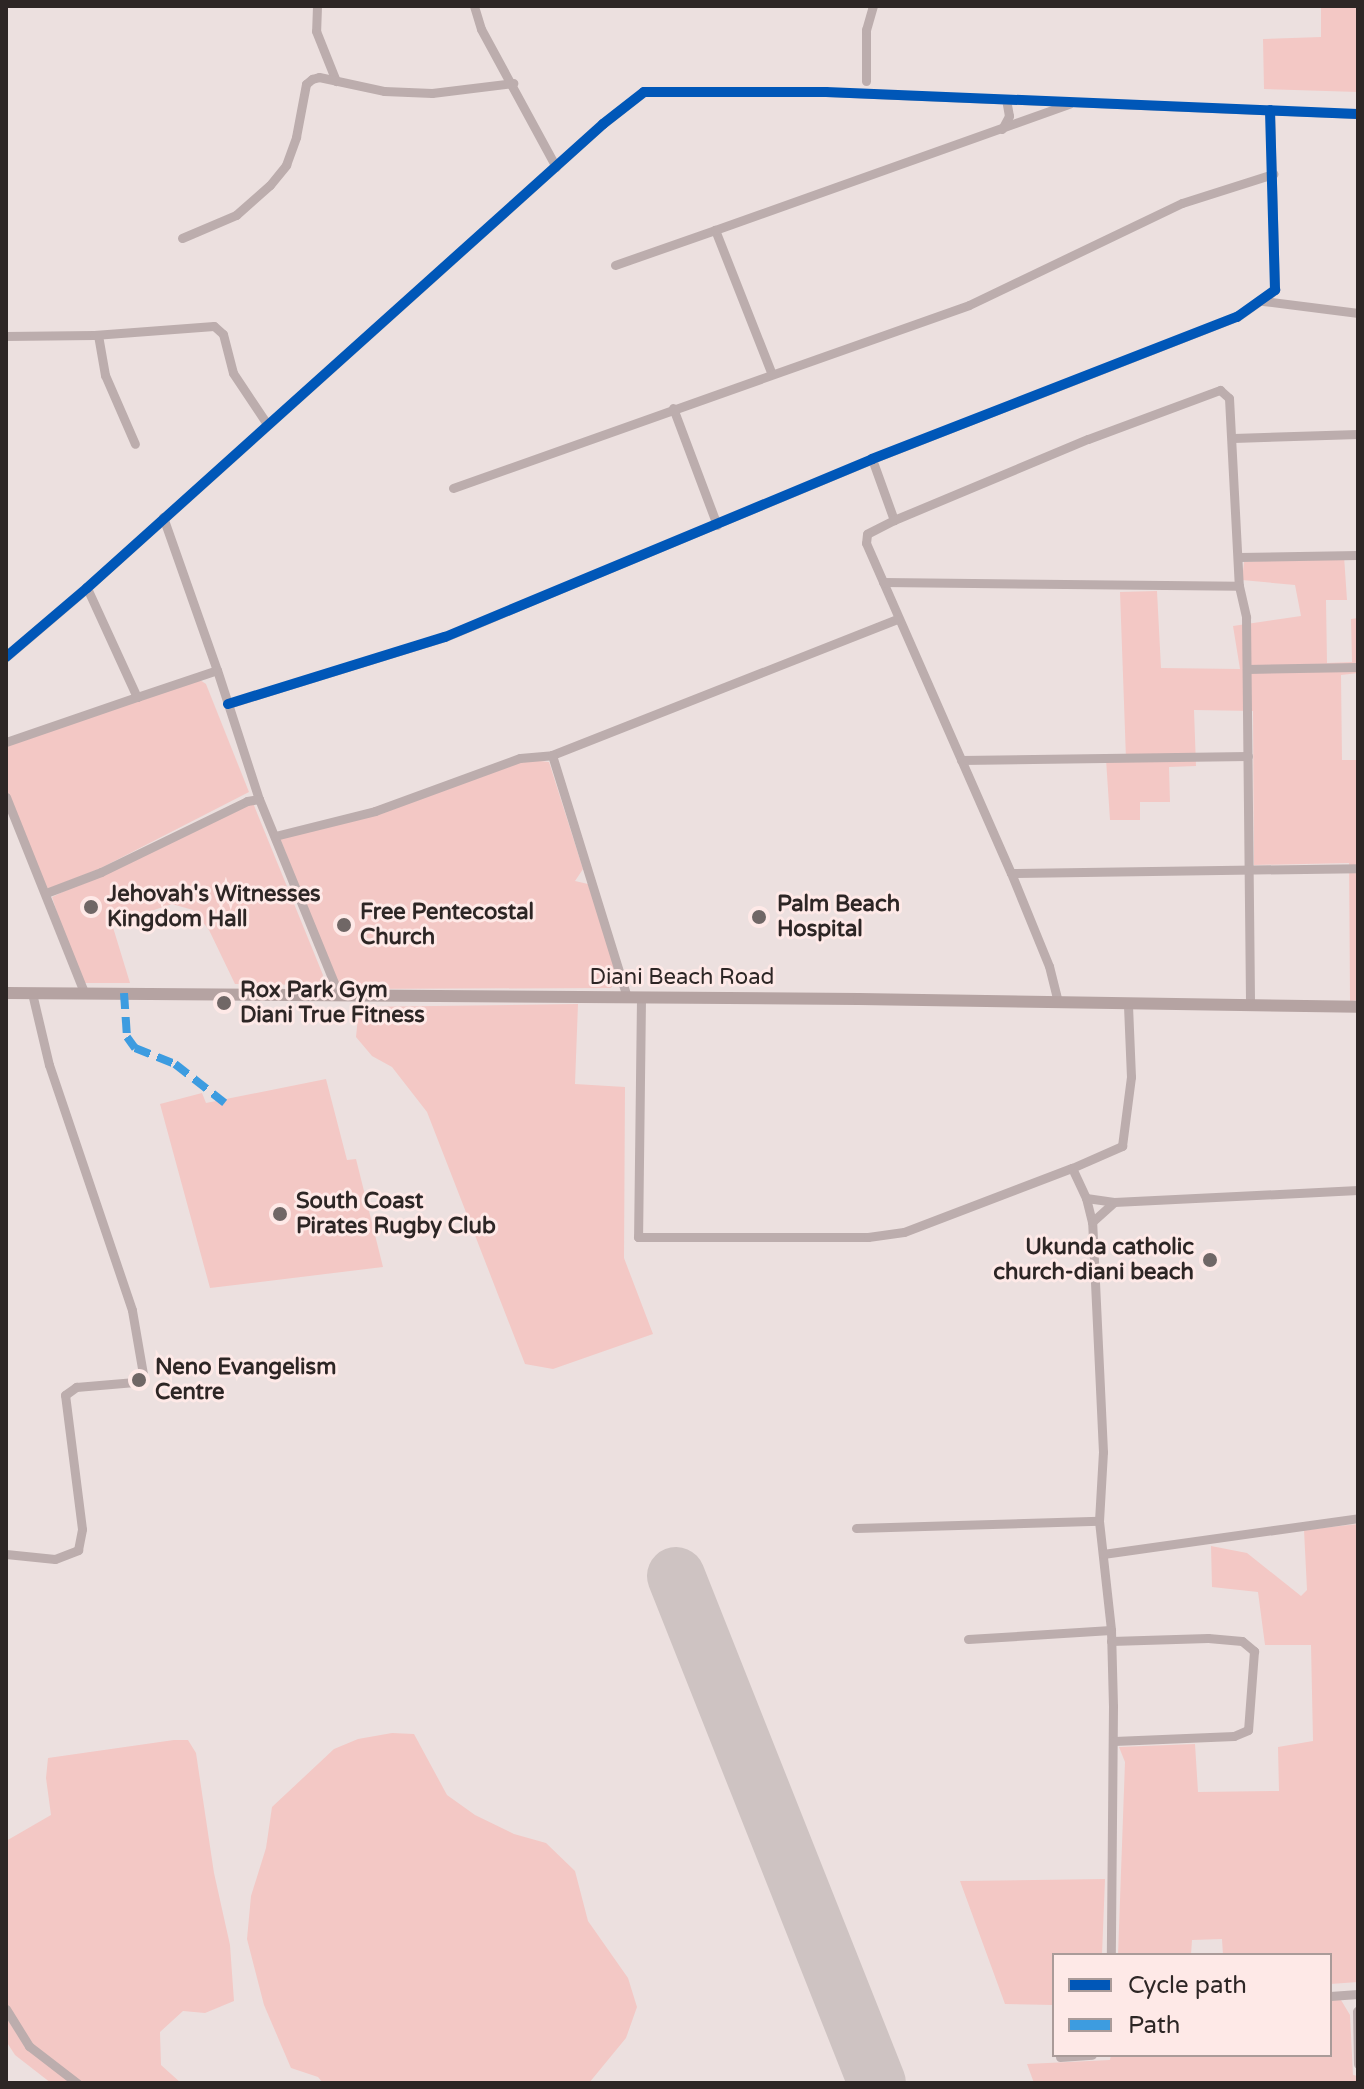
<!DOCTYPE html>
<html>
<head>
<meta charset="utf-8">
<style>
	body { margin:0 }
	#map { position:relative; width:1364px; height:2089px; overflow:hidden; background:#ece0df; font-family:"Varela Round",sans-serif }
	div>[style] { position:absolute }
	.green>* { inset:0; background:#f3c8c5 }
	.runway>* { height:58px; margin:-29px; padding:0 29px; transform-origin:29px; border-radius:29px; background:#cec3c2 }
	.street>* { height:9px; margin:-4.5px; padding:0 4.5px; transform-origin:4.5px; border-radius:4.5px; background:#bcadad }
	.secondary>* { height:12px; margin:-6px; padding:0 6px; transform-origin:6px; border-radius:6px; background:#b5a3a2 }
	.quiet>* { height:8px; margin-top:-4px; transform-origin:0; background:repeating-linear-gradient(90deg,#3d9ce0 0 16px,transparent 0 24px) }
	.cycleway>* { height:10px; margin:-5px; padding:0 5px; transform-origin:5px; border-radius:5px; background:#0057b8 }
	.dots>* { width:22px; height:22px; translate:-50% -50%; box-sizing:border-box; border:4px solid #fee9e7; border-radius:50% }
	span { translate:-50% -50%; white-space:nowrap; text-align:center; line-height:1.15; -webkit-text-stroke:6px #fee9e7; paint-order:stroke }
	.poi-label { font-size:22px; color:#2d2625; font-weight:700 }
	.left { translate:0 -50%; text-align:left }
	.right { translate:-100% -50%; text-align:right }
	.street-label { font-size:22px; color:#2d2625 }
	.frame { position:absolute; inset:0; border:8px solid #2d2625; pointer-events:none }
	.legend { position:absolute; left:1052px; top:1953px; width:280px; height:104px; box-sizing:border-box; background:#fee9e7; border:2px solid #aa9b99; margin:0; padding:10px 14px; list-style:none; font-size:24px; color:#2d2625 }
	.legend li { display:flex; align-items:center; gap:16px; height:40px }
	.legend b { width:40px; border:2px solid #aa9b99 }
</style>
</head>
<body>
<div id="map">
	<div class="green">
		<div style="clip-path:polygon(1321px 6px,1358px 6px,1358px 92px,1264px 89px,1263px 39px,1321px 37px)"></div>
		<div style="clip-path:polygon(1344px 556px,1347px 600px,1326px 600px,1327px 663px,1352px 662px,1351px 619px,1358px 618px,1358px 673px,1341px 675px,1342px 760px,1358px 760px,1358px 1000px,1350px 1001px,1349px 863px,1254px 865px,1253px 711px,1194px 710px,1196px 766px,1169px 767px,1170px 802px,1140px 802px,1140px 820px,1110px 820px,1106px 759px,1126px 759px,1120px 592px,1157px 591px,1161px 668px,1240px 669px,1233px 626px,1301px 616px,1295px 585px,1242px 580px,1244px 562px)"></div>
		<div style="clip-path:polygon(200px 680px,206px 684px,249px 792px,99px 869px,47px 889px,6px 788px,6px 746px)"></div>
		<div style="clip-path:polygon(523px 759px,549px 762px,583px 869px,575px 881px,588px 884px,618px 978px,611px 988px,339px 989px,280px 838px)"></div>
		<div style="clip-path:polygon(253px 803px,323px 975px,321px 985px,235px 984px,209px 930px,193px 910px,172px 904px,112px 924px,130px 983px,80px 983px,52px 897px)"></div>
		<div style="clip-path:polygon(578px 1004px,575px 1084px,625px 1087px,624px 1258px,653px 1334px,553px 1369px,525px 1364px,427px 1112px,392px 1067px,372px 1056px,356px 1037px,359px 1007px)"></div>
		<div style="clip-path:polygon(326px 1079px,347px 1160px,356px 1159px,383px 1267px,210px 1288px,160px 1104px,202px 1093px,206px 1103px)"></div>
		<div style="clip-path:polygon(1358px 1524px,1358px 1982px,1330px 1984px,1330px 1955px,1223px 1955px,1222px 1939px,1192px 1940px,1191px 1955px,1118px 1955px,1125px 1762px,1119px 1747px,1195px 1744px,1198px 1792px,1279px 1791px,1278px 1747px,1313px 1741px,1311px 1645px,1265px 1645px,1258px 1592px,1212px 1587px,1211px 1546px,1247px 1553px,1301px 1596px,1307px 1590px,1304px 1530px)"></div>
		<div style="clip-path:polygon(392px 1733px,414px 1734px,447px 1795px,475px 1815px,514px 1834px,546px 1843px,575px 1871px,588px 1921px,628px 1978px,637px 2007px,626px 2038px,589px 2083px,323px 2083px,318px 2077px,291px 2068px,264px 2005px,247px 1939px,251px 1896px,266px 1848px,272px 1807px,334px 1749px,358px 1739px)"></div>
		<div style="clip-path:polygon(174px 1740px,188px 1740px,196px 1753px,214px 1873px,230px 1945px,234px 2001px,205px 2013px,183px 2011px,160px 2032px,161px 2065px,181px 2083px,51px 2083px,15px 2055px,6px 2041px,6px 1841px,51px 1815px,46px 1778px,48px 1758px)"></div>
		<div style="clip-path:polygon(1105px 1879px,1102px 1955px,1054px 1955px,1054px 2005px,1005px 2004px,960px 1881px)"></div>
		<div style="clip-path:polygon(1330px 2000px,1341px 2000px,1350px 2015px,1353px 2075px,1358px 2076px,1358px 2083px,1034px 2083px,1027px 2064px,1110px 2060px,1111px 2055px,1330px 2055px)"></div>
	</div>
	<div class="runway">
		<div style="left:676px;top:1576px;width:545px;rotate:68.37deg"></div>
	</div>
	<div class="street">
		<div style="left:317px;top:6px;width:25px;rotate:92deg"></div>
		<div style="left:316px;top:31px;width:54px;rotate:68.2deg"></div>
		<div style="left:474px;top:6px;width:24px;rotate:73deg"></div>
		<div style="left:481px;top:29px;width:157px;rotate:61.5deg"></div>
		<div style="left:866px;top:81px;width:51px;rotate:-90deg"></div>
		<div style="left:866px;top:30px;width:25px;rotate:-74deg"></div>
		<div style="left:1002px;top:129px;width:15px;rotate:-62deg"></div>
		<div style="left:1009px;top:116px;width:17px;rotate:-100deg"></div>
		<div style="left:182px;top:238px;width:59px;rotate:-23.1deg"></div>
		<div style="left:236px;top:215px;width:45px;rotate:-41.4deg"></div>
		<div style="left:270px;top:185px;width:26px;rotate:-51deg"></div>
		<div style="left:286px;top:165px;width:30px;rotate:-70deg"></div>
		<div style="left:296px;top:137px;width:54px;rotate:-79.3deg"></div>
		<div style="left:306px;top:84px;width:8px;rotate:-40deg"></div>
		<div style="left:312px;top:79px;width:7px;rotate:-16deg"></div>
		<div style="left:319px;top:77px;width:66px;rotate:12.2deg"></div>
		<div style="left:384px;top:91px;width:48px;rotate:2.4deg"></div>
		<div style="left:432px;top:93px;width:82px;rotate:-7deg"></div>
		<div style="left:615px;top:265px;width:106px;rotate:-19.3deg"></div>
		<div style="left:1263px;top:301px;width:96px;rotate:7.2deg"></div>
		<div style="left:98px;top:335px;width:41px;rotate:80.1deg"></div>
		<div style="left:105px;top:375px;width:75px;rotate:66.5deg"></div>
		<div style="left:6px;top:336px;width:88px;rotate:-0.7deg"></div>
		<div style="left:94px;top:335px;width:120px;rotate:-4.3deg"></div>
		<div style="left:214px;top:326px;width:12px;rotate:42deg"></div>
		<div style="left:223px;top:334px;width:40px;rotate:75.6deg"></div>
		<div style="left:233px;top:373px;width:61px;rotate:56.3deg"></div>
		<div style="left:771px;top:372px;width:153px;rotate:-111.5deg"></div>
		<div style="left:715px;top:230px;width:376px;rotate:-19.6deg"></div>
		<div style="left:673px;top:408px;width:125px;rotate:69.4deg"></div>
		<div style="left:1233px;top:438px;width:125px;rotate:-1.8deg"></div>
		<div style="left:872px;top:459px;width:65px;rotate:70.2deg"></div>
		<div style="left:894px;top:520px;width:30px;rotate:153deg"></div>
		<div style="left:867px;top:534px;width:9px;rotate:96deg"></div>
		<div style="left:866px;top:543px;width:360px;rotate:66.3deg"></div>
		<div style="left:1011px;top:873px;width:100px;rotate:67.8deg"></div>
		<div style="left:1049px;top:966px;width:37px;rotate:76deg"></div>
		<div style="left:453px;top:488px;width:547px;rotate:-19.53deg"></div>
		<div style="left:969px;top:305px;width:236px;rotate:-25.6deg"></div>
		<div style="left:1182px;top:203px;width:96px;rotate:-17.7deg"></div>
		<div style="left:163px;top:517px;width:162px;rotate:70.6deg"></div>
		<div style="left:894px;top:520px;width:210px;rotate:-22.7deg"></div>
		<div style="left:1088px;top:439px;width:141px;rotate:-20.4deg"></div>
		<div style="left:1220px;top:390px;width:12px;rotate:42deg"></div>
		<div style="left:1229px;top:398px;width:188px;rotate:87deg"></div>
		<div style="left:1239px;top:586px;width:32px;rotate:77deg"></div>
		<div style="left:1246px;top:617px;width:389px;rotate:89.4deg"></div>
		<div style="left:1239px;top:557px;width:119px;rotate:-1deg"></div>
		<div style="left:883px;top:582px;width:356px;rotate:0.6deg"></div>
		<div style="left:87px;top:588px;width:120px;rotate:65.4deg"></div>
		<div style="left:137px;top:697px;width:84px;rotate:-18.6deg"></div>
		<div style="left:217px;top:670px;width:136px;rotate:72deg"></div>
		<div style="left:259px;top:799px;width:212px;rotate:67.8deg"></div>
		<div style="left:6px;top:657px;width:106px;rotate:-40.4deg"></div>
		<div style="left:87px;top:588px;width:694px;rotate:-41.96deg"></div>
		<div style="left:603px;top:124px;width:52px;rotate:-38deg"></div>
		<div style="left:644px;top:92px;width:182px"></div>
		<div style="left:826px;top:92px;width:532px;rotate:2.37deg"></div>
		<div style="left:1247px;top:669px;width:111px;rotate:-1deg"></div>
		<div style="left:228px;top:704px;width:227px;rotate:-17.2deg"></div>
		<div style="left:445px;top:637px;width:463px;rotate:-22.6deg"></div>
		<div style="left:872px;top:459px;width:392px;rotate:-21.3deg"></div>
		<div style="left:1237px;top:317px;width:47px;rotate:-35.4deg"></div>
		<div style="left:1275px;top:290px;width:180px;rotate:-91.6deg"></div>
		<div style="left:6px;top:742px;width:139px;rotate:-19deg"></div>
		<div style="left:552px;top:755px;width:371px;rotate:-21.5deg"></div>
		<div style="left:961px;top:760px;width:287px;rotate:-0.8deg"></div>
		<div style="left:6px;top:797px;width:210px;rotate:68.2deg"></div>
		<div style="left:275px;top:836px;width:103px;rotate:-14deg"></div>
		<div style="left:375px;top:811px;width:154px;rotate:-20.1deg"></div>
		<div style="left:520px;top:758px;width:32px;rotate:-5deg"></div>
		<div style="left:552px;top:755px;width:253px;rotate:72.8deg"></div>
		<div style="left:1011px;top:873px;width:347px;rotate:-0.8deg"></div>
		<div style="left:46px;top:893px;width:59px;rotate:-20.9deg"></div>
		<div style="left:101px;top:872px;width:162px;rotate:-25.9deg"></div>
		<div style="left:247px;top:801px;width:12px;rotate:-9deg"></div>
		<div style="left:641px;top:998px;width:239px;rotate:90.7deg"></div>
		<div style="left:638px;top:1237px;width:230px"></div>
		<div style="left:868px;top:1237px;width:36px;rotate:-8deg"></div>
		<div style="left:904px;top:1232px;width:180px;rotate:-20.9deg"></div>
		<div style="left:1072px;top:1168px;width:33px;rotate:65deg"></div>
		<div style="left:1086px;top:1198px;width:25px;rotate:76deg"></div>
		<div style="left:1072px;top:1168px;width:55px;rotate:-23.7deg"></div>
		<div style="left:1122px;top:1146px;width:70px;rotate:-82.6deg"></div>
		<div style="left:1131px;top:1077px;width:72px;rotate:-92.4deg"></div>
		<div style="left:1086px;top:1198px;width:28px;rotate:8deg"></div>
		<div style="left:1099px;top:1521px;width:110px;rotate:83.7deg"></div>
		<div style="left:1111px;top:1630px;width:76px;rotate:88.5deg"></div>
		<div style="left:1113px;top:1706px;width:249px;rotate:90.5deg"></div>
		<div style="left:856px;top:1528px;width:243px;rotate:-1.7deg"></div>
		<div style="left:1099px;top:1521px;width:69px;rotate:-86.7deg"></div>
		<div style="left:1103px;top:1452px;width:230px;rotate:-92.7deg"></div>
		<div style="left:1092px;top:1222px;width:30px;rotate:-42deg"></div>
		<div style="left:1114px;top:1202px;width:244px;rotate:-2.8deg"></div>
		<div style="left:6px;top:1554px;width:49px;rotate:5.8deg"></div>
		<div style="left:55px;top:1559px;width:25px;rotate:-21deg"></div>
		<div style="left:78px;top:1550px;width:21px;rotate:-79deg"></div>
		<div style="left:82px;top:1529px;width:135px;rotate:-97.2deg"></div>
		<div style="left:65px;top:1395px;width:14px;rotate:-36deg"></div>
		<div style="left:76px;top:1387px;width:59px;rotate:-4.8deg"></div>
		<div style="left:135px;top:1382px;width:11px;rotate:-45deg"></div>
		<div style="left:143px;top:1374px;width:65px;rotate:-99.8deg"></div>
		<div style="left:132px;top:1310px;width:259px;rotate:-108.7deg"></div>
		<div style="left:49px;top:1065px;width:74px;rotate:-103.3deg"></div>
		<div style="left:1103px;top:1554px;width:258px;rotate:-8deg"></div>
		<div style="left:968px;top:1639px;width:143px;rotate:-3.6deg"></div>
		<div style="left:1111px;top:1641px;width:97px;rotate:-1.8deg"></div>
		<div style="left:1208px;top:1638px;width:34px;rotate:5deg"></div>
		<div style="left:1242px;top:1641px;width:16px;rotate:40deg"></div>
		<div style="left:1254px;top:1651px;width:79px;rotate:94.3deg"></div>
		<div style="left:1248px;top:1730px;width:15px;rotate:157deg"></div>
		<div style="left:1234px;top:1736px;width:120px;rotate:177.6deg"></div>
		<div style="left:1330px;top:1996px;width:28px;rotate:-4deg"></div>
		<div style="left:6px;top:2009px;width:44px;rotate:58.1deg"></div>
		<div style="left:29px;top:2046px;width:61px;rotate:37.6deg"></div>
		<div style="left:1357px;top:2011px;width:53px;rotate:88.9deg"></div>
		<div style="left:1060px;top:2057px;width:32px;rotate:-4deg"></div>
	</div>
	<div class="secondary">
		<div style="left:6px;top:993px;width:853px;rotate:0.4deg"></div>
		<div style="left:859px;top:999px;width:499px;rotate:0.9deg"></div>
	</div>
	<div class="quiet">
		<div style="left:124px;top:993px;width:44px;rotate:86.1deg"></div>
		<div style="left:127px;top:1037px;width:14px;rotate:54deg"></div>
		<div style="left:135px;top:1048px;width:43px;rotate:21.8deg"></div>
		<div style="left:175px;top:1064px;width:63px;rotate:38deg"></div>
	</div>
	<div class="cycleway">
		<div style="left:6px;top:657px;width:106px;rotate:-40.4deg"></div>
		<div style="left:87px;top:588px;width:694px;rotate:-41.96deg"></div>
		<div style="left:603px;top:124px;width:52px;rotate:-38deg"></div>
		<div style="left:644px;top:92px;width:182px"></div>
		<div style="left:826px;top:92px;width:532px;rotate:2.37deg"></div>
		<div style="left:228px;top:704px;width:227px;rotate:-17.2deg"></div>
		<div style="left:445px;top:637px;width:463px;rotate:-22.6deg"></div>
		<div style="left:872px;top:459px;width:392px;rotate:-21.3deg"></div>
		<div style="left:1237px;top:317px;width:47px;rotate:-35.4deg"></div>
		<div style="left:1275px;top:290px;width:180px;rotate:-91.6deg"></div>
	</div>
	<div class="dots">
		<div style="left:91px;top:907px;background:#706766"></div>
		<div style="left:759px;top:917px;background:#706766"></div>
		<div style="left:344px;top:925px;background:#706766"></div>
		<div style="left:224px;top:1003px;background:#706766"></div>
		<div style="left:280px;top:1214px;background:#706766"></div>
		<div style="left:1210px;top:1260px;background:#706766"></div>
		<div style="left:139px;top:1380px;background:#706766"></div>
	</div>
	<div class="poi-label">
		<span class="left" style="left:107px;top:907px">Jehovah's Witnesses<br>Kingdom Hall</span>
		<span class="left" style="left:777px;top:917px">Palm Beach<br>Hospital</span>
		<span class="left" style="left:360px;top:925px">Free Pentecostal<br>Church</span>
		<span class="left" style="left:240px;top:1003px">Rox Park Gym<br>Diani True Fitness</span>
		<span class="left" style="left:296px;top:1214px">South Coast<br>Pirates Rugby Club</span>
		<span class="right" style="left:1194px;top:1260px">Ukunda catholic<br>church-diani beach</span>
		<span class="left" style="left:155px;top:1380px">Neno Evangelism<br>Centre</span>
	</div>
	<div class="street-label">
		<span style="left:682px;top:978px">Diani Beach Road</span>
	</div>
	<div class="frame"></div>
	<ul class="legend">
	<li><b style="height:10px;background:#0057b8"></b>Cycle path</li>
	<li><b style="height:10px;background:#3d9ce0"></b>Path</li>
	</ul>
</div>
</body>
</html>
